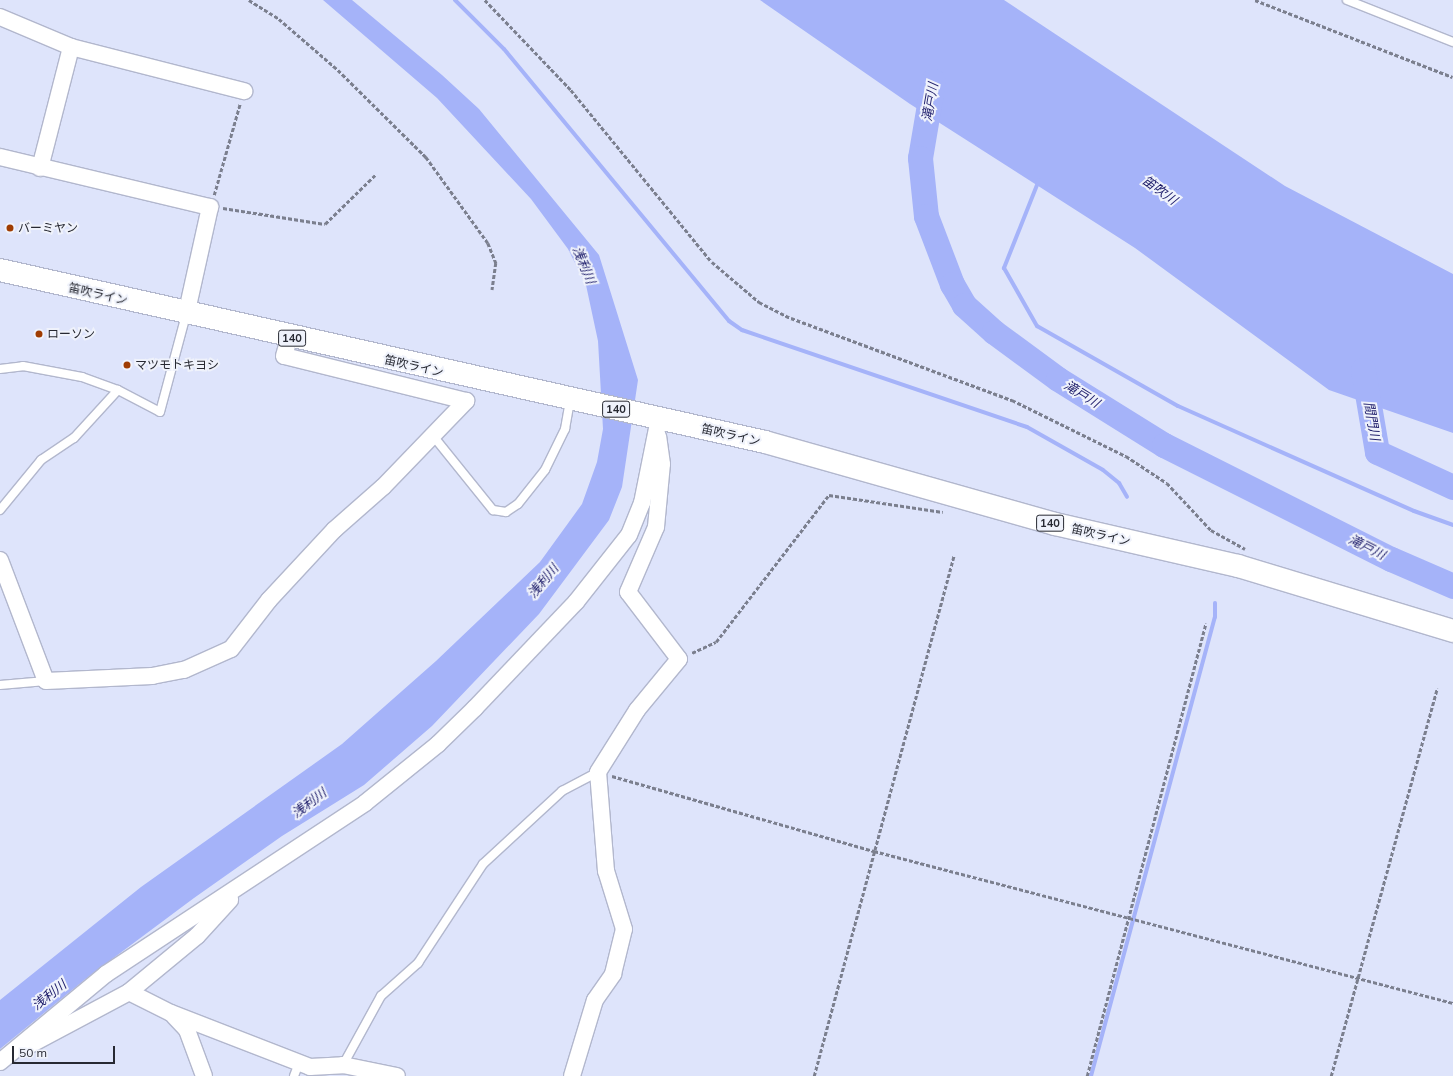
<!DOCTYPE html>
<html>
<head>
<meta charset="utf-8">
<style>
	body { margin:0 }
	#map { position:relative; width:1453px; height:1076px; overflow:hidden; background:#dee4fb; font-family:Mulish,"Noto Sans JP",sans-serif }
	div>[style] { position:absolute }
	.water>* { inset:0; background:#a5b3f9 }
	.stream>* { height:4px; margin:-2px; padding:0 2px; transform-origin:2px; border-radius:2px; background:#a5b3f9 }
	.river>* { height:25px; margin:-12.5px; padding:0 12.5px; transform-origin:12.5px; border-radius:12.5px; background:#a5b3f9 }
	.path>* { height:2.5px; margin-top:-1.25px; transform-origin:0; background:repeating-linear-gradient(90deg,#7b7f8e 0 4px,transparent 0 6px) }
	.roads { filter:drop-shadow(1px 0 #b2b7cd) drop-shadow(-1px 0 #b2b7cd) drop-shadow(0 1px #b2b7cd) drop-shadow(0 -1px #b2b7cd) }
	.lane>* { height:8px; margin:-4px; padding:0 4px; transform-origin:4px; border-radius:4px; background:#fff }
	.street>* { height:16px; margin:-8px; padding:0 8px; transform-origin:8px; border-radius:8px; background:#fff }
	.highway>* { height:22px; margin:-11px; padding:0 11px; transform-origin:11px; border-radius:11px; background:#fff }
	.dots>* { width:11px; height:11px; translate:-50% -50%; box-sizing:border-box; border:2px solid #eff2fb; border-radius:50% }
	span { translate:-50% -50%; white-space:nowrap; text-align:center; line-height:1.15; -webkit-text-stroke:4px #eff2fb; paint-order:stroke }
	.shield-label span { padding:1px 3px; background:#eff2fb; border:1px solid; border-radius:3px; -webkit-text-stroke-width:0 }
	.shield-label { font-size:11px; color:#272932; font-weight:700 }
	.poi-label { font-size:12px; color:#272932 }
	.left { translate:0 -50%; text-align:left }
	.street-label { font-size:12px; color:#272932 }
	.water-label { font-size:13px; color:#1c1b69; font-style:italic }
	.scale { position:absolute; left:12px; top:1046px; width:103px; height:18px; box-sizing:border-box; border:2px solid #272932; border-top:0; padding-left:5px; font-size:12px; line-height:14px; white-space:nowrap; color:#272932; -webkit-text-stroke:3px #eff2fb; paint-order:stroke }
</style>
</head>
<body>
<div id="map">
	<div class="water">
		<div style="clip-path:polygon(323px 0,352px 0,442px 75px,479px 109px,599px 255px,638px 380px,622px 487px,609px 520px,539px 614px,432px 726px,364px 785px,282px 836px,194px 898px,88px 977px,0 1049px,0 1000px,141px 887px,342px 744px,436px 661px,540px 562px,582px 504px,597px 462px,603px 429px,598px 341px,586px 285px,568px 249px,531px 199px,437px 98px)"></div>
		<div style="clip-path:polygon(760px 0,1004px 0,1285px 186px,1453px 274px,1453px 433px,1329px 390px,1135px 248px,910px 104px)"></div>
	</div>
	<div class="stream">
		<div style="left:455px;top:0;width:69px;rotate:45deg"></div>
		<div style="left:504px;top:49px;width:353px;rotate:50.4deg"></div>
		<div style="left:729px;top:321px;width:16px;rotate:35deg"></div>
		<div style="left:742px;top:330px;width:301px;rotate:18.8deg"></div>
		<div style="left:1027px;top:427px;width:87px;rotate:29.5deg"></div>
		<div style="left:1103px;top:470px;width:21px;rotate:39deg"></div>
		<div style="left:1119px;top:483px;width:16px;rotate:60deg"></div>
		<div style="left:1039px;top:180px;width:95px;rotate:111.7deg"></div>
		<div style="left:1004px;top:268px;width:67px;rotate:60.4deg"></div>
		<div style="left:1037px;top:326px;width:162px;rotate:29.6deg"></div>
		<div style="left:1178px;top:406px;width:258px;rotate:24deg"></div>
		<div style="left:1414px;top:511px;width:41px;rotate:19.7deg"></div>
		<div style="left:1091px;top:1076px;width:475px;rotate:-74.9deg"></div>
		<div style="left:1215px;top:617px;width:14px;rotate:-90deg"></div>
	</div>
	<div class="river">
		<div style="left:933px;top:81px;width:78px;rotate:99.6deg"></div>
		<div style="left:920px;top:158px;width:58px;rotate:84.1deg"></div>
		<div style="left:926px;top:216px;width:73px;rotate:69.1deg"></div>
		<div style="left:952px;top:284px;width:24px;rotate:60deg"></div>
		<div style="left:964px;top:305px;width:40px;rotate:42deg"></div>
		<div style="left:994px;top:332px;width:79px;rotate:36.3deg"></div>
		<div style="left:1058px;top:379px;width:125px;rotate:31.9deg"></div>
		<div style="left:1164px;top:445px;width:254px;rotate:26.7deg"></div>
		<div style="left:1391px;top:559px;width:68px;rotate:23.5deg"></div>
		<div style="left:1363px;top:370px;width:83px;rotate:80.3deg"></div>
		<div style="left:1377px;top:452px;width:84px;rotate:24.7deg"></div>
	</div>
	<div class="path">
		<div style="left:249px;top:0;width:36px;rotate:32deg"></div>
		<div style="left:279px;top:19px;width:78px;rotate:40.8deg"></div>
		<div style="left:338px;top:70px;width:124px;rotate:44.7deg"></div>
		<div style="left:426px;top:157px;width:106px;rotate:54.2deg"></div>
		<div style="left:488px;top:243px;width:22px;rotate:68deg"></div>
		<div style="left:496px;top:263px;width:27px;rotate:98deg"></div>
		<div style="left:485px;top:0;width:124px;rotate:46.3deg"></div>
		<div style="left:571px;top:90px;width:222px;rotate:50.7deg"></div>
		<div style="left:712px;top:262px;width:62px;rotate:40.4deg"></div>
		<div style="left:759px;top:302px;width:36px;rotate:27deg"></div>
		<div style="left:791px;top:318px;width:236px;rotate:20.4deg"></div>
		<div style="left:1012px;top:400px;width:127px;rotate:26.2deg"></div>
		<div style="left:1126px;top:456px;width:49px;rotate:33.4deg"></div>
		<div style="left:1167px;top:483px;width:64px;rotate:46.9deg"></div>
		<div style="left:1211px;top:530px;width:39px;rotate:29deg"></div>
		<div style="left:1255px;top:0;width:212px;rotate:21.3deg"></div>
		<div style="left:214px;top:195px;width:95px;rotate:-74.1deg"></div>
		<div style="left:223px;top:208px;width:103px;rotate:8.9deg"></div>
		<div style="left:325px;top:224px;width:70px;rotate:-44.4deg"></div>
		<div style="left:692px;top:653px;width:26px;rotate:-25deg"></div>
		<div style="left:716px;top:642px;width:185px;rotate:-52.5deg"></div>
		<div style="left:829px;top:495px;width:115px;rotate:8.5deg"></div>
		<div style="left:612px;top:776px;width:273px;rotate:16deg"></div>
		<div style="left:874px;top:851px;width:599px;rotate:14.71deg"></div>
		<div style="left:814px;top:1076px;width:539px;rotate:-74.96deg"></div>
		<div style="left:1087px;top:1076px;width:468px;rotate:-75.3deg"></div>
		<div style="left:1331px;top:1076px;width:402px;rotate:-74.7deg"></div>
	</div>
	<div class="roads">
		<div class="lane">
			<div style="left:1347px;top:0;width:114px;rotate:21.6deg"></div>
			<div style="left:0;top:369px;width:23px;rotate:-7deg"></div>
			<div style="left:23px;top:366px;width:60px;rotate:10.6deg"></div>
			<div style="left:82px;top:377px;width:38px;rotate:20deg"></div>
			<div style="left:118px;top:390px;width:47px;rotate:27.6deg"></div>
			<div style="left:160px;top:412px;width:100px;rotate:-75deg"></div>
			<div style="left:434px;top:437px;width:94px;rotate:51.1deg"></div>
			<div style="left:493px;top:510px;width:13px;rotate:9deg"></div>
			<div style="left:506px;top:512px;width:14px;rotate:-34deg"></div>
			<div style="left:518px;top:504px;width:43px;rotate:-51.5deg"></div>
			<div style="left:545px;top:470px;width:46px;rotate:-64deg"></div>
			<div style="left:565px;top:429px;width:29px;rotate:-80deg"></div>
			<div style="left:0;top:510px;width:65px;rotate:-50.6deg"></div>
			<div style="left:41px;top:460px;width:40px;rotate:-34deg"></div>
			<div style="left:74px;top:438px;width:65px;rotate:-47.5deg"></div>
			<div style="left:0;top:685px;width:46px;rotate:-5deg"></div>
			<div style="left:343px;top:1065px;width:79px;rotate:-61.2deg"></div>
			<div style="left:381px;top:996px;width:50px;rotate:-41.7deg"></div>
			<div style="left:418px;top:963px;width:118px;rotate:-56.7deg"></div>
			<div style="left:483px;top:864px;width:108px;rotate:-42.7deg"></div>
			<div style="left:562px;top:791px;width:41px;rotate:-27.8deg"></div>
			<div style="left:294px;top:1076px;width:14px;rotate:-69deg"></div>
		</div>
		<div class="street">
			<div style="left:0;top:17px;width:77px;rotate:22.9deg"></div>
			<div style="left:71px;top:47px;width:179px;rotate:14.3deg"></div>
			<div style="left:0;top:157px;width:216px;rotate:13.4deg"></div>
			<div style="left:210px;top:207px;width:111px;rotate:102.5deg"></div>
			<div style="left:40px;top:168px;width:125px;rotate:-75.6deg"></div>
			<div style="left:0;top:560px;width:129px;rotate:69.2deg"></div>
			<div style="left:46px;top:681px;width:106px;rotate:-2.7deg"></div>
			<div style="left:152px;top:676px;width:33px;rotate:-11deg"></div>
			<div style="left:184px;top:670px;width:51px;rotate:-24.1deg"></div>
			<div style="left:231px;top:649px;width:62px;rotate:-52.2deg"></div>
			<div style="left:269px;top:600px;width:96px;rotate:-47.1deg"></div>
			<div style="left:334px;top:530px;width:65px;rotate:-41.3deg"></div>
			<div style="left:383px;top:487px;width:120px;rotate:-46deg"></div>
			<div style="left:466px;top:401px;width:187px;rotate:-166.1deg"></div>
			<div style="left:284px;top:356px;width:19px;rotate:-74deg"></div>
			<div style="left:129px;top:992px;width:47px;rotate:26.6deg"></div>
			<div style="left:171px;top:1013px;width:149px;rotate:21.2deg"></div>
			<div style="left:310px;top:1067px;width:33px;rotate:-3deg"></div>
			<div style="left:343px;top:1065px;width:55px;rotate:11.5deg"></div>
			<div style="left:174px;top:1016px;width:19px;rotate:47deg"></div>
			<div style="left:187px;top:1030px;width:49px;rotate:69.7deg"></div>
			<div style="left:28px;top:1046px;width:115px;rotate:-28.1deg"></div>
			<div style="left:129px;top:992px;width:88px;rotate:-39.5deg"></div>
			<div style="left:197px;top:936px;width:49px;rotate:-47.5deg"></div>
			<div style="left:0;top:1062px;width:138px;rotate:-39.7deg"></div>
			<div style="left:106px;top:974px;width:310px;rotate:-33.4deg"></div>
			<div style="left:365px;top:803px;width:94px;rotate:-38.9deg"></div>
			<div style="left:438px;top:744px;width:52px;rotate:-44.2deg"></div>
			<div style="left:475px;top:708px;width:146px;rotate:-46.4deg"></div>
			<div style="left:576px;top:602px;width:85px;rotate:-51.7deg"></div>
			<div style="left:629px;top:535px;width:35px;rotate:-68deg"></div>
			<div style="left:642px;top:503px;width:86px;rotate:-78.6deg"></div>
			<div style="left:572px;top:1076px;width:79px;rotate:-73.2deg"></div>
			<div style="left:595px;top:1000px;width:32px;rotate:-55deg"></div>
			<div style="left:613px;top:974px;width:46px;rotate:-76.3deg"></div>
			<div style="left:624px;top:929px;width:61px;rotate:-107.2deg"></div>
			<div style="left:606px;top:871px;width:99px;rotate:-94.6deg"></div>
			<div style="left:598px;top:772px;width:73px;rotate:-57.8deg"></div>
			<div style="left:637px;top:710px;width:66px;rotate:-50.5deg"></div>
			<div style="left:679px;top:659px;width:84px;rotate:-127.3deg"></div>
			<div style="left:628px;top:592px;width:71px;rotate:-66.7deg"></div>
			<div style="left:656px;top:527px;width:63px;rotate:-84.6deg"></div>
			<div style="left:662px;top:464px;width:28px;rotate:-98deg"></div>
		</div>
		<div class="highway">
			<div style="left:0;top:270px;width:784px;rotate:12.67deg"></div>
			<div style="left:765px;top:442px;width:301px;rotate:15.8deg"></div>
			<div style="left:1055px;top:524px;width:188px;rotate:12.9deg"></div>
			<div style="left:1238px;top:566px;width:225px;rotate:16.8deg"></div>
		</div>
	</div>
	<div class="dots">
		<div style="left:10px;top:228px;background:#9f3c02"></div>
		<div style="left:39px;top:334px;background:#9f3c02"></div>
		<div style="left:127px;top:365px;background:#9f3c02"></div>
	</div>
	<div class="shield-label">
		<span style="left:292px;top:338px">140</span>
		<span style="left:616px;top:409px">140</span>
		<span style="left:1050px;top:523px">140</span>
	</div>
	<div class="poi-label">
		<span class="left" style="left:18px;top:228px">バーミヤン</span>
		<span class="left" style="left:47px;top:334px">ローソン</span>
		<span class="left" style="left:135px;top:365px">マツモトキヨシ</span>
	</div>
	<div class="street-label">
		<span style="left:98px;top:294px;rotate:13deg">笛吹ライン</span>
		<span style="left:414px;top:366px;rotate:13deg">笛吹ライン</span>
		<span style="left:731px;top:435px;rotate:13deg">笛吹ライン</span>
		<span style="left:1101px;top:535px;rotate:13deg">笛吹ライン</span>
	</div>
	<div class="water-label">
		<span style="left:930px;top:102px;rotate:-80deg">滝戸川</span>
		<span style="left:1160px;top:190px;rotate:36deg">笛吹川</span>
		<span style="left:584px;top:265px;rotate:68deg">浅利川</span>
		<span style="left:1082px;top:394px;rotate:32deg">滝戸川</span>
		<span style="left:1372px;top:421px;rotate:80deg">間門川</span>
		<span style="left:1367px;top:547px;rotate:27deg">滝戸川</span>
		<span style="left:543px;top:581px;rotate:-50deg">浅利川</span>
		<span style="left:309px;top:803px;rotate:-37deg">浅利川</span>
		<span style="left:49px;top:995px;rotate:-38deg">浅利川</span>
	</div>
	<div class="scale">50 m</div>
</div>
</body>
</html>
